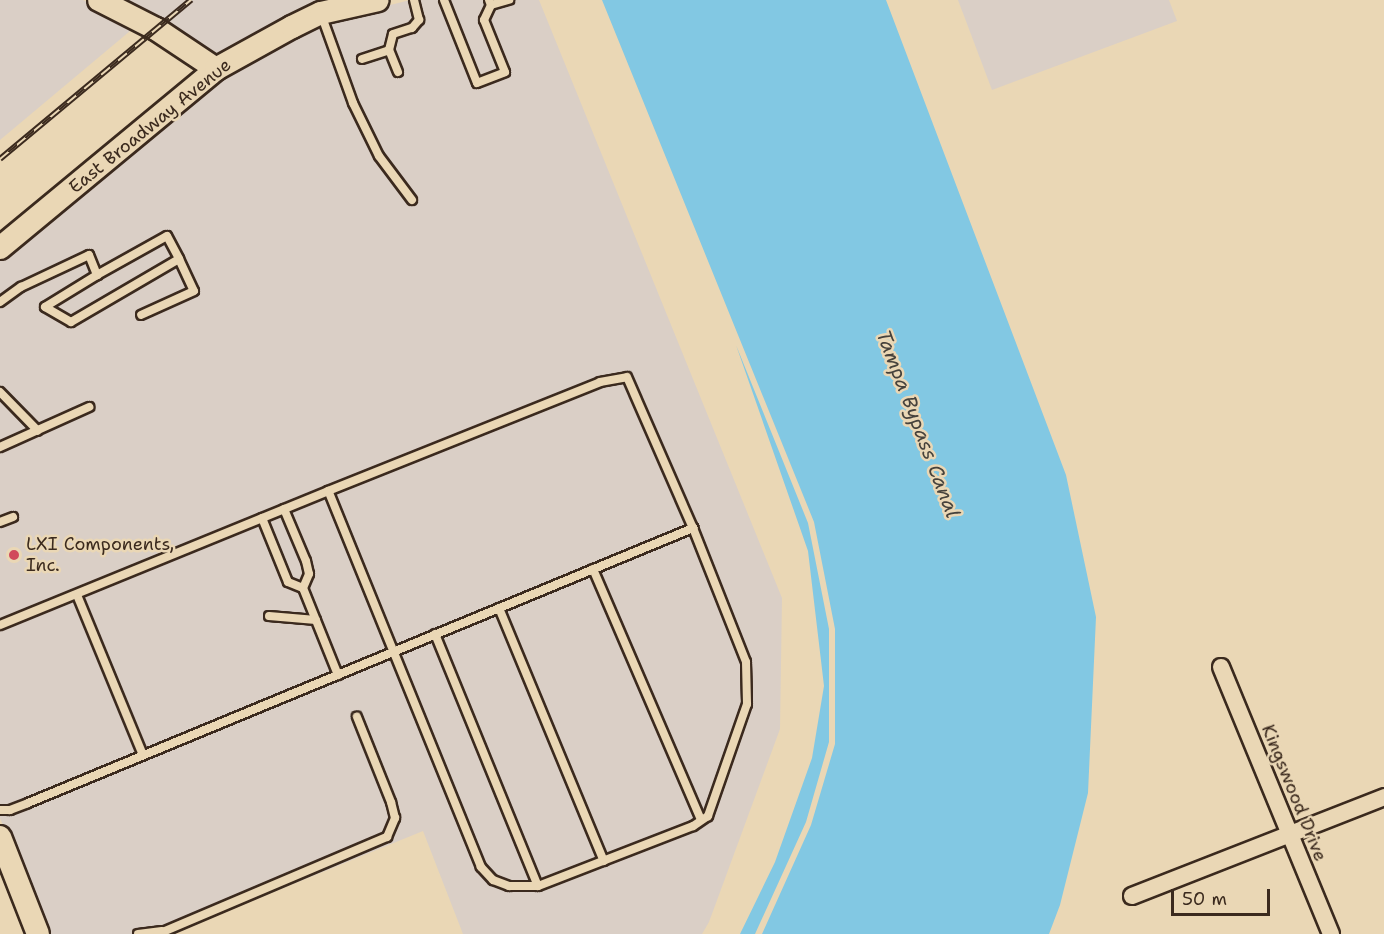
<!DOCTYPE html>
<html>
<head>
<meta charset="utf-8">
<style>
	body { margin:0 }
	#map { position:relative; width:1384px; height:934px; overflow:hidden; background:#ead7b5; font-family:"Shantell Sans",sans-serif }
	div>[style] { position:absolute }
	.built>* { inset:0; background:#dacfc6 }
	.water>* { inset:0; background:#82c8e3 }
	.roads { filter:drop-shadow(2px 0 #3b2a1e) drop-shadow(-2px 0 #3b2a1e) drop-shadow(0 2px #3b2a1e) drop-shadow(0 -2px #3b2a1e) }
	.service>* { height:8px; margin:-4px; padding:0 4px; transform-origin:4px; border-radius:4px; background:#ead7b5 }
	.minor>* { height:16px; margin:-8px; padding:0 8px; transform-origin:8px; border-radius:8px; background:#ead7b5 }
	.secondary>* { height:22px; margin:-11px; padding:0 11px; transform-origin:11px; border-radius:11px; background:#ead7b5 }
	.rail>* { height:6px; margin-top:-3px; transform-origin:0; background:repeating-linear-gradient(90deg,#ead7b5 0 11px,#3b2a1e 0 22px); box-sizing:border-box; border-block:2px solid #3b2a1e }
	.dots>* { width:16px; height:16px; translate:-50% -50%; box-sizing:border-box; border:3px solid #ead7b5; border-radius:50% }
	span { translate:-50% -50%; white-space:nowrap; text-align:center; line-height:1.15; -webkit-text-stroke:5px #ead7b5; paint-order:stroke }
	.street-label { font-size:18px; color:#3b2a1e }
	.poi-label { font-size:18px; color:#3b2a1e }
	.left { translate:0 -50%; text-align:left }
	.water-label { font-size:20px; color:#46423c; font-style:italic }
	.scale { position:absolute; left:1171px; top:889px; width:99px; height:27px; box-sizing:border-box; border:3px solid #3b2a1e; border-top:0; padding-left:8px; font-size:18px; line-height:21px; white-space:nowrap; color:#3b2a1e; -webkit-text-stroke:4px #ead7b5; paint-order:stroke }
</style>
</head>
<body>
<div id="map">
	<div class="built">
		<div style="clip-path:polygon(0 0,83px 0,136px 26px,0 140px)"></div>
		<div style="clip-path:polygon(115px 0,346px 0,218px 59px)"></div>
		<div style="clip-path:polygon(410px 0,539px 0,782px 598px,780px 729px,709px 922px,702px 934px,463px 934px,423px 831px,171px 934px,46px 934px,0 818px,0 258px,217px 78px,295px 34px,343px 17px)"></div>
		<div style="clip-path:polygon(958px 0,1169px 0,1177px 21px,992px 90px)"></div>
	</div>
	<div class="water">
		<div style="clip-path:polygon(602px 0,886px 0,1066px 475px,1096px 617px,1088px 793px,1060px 905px,1049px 934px,762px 934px,811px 825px,835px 744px,835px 629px,814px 522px)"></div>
		<div style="clip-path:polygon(736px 345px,808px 523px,829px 629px,829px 742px,806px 822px,755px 934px,740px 934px,775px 862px,812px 758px,824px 686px,808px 551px)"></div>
	</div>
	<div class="roads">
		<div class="service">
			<div style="left:444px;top:0;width:89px;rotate:68.3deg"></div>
			<div style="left:477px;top:83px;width:30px;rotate:-21deg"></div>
			<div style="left:505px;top:72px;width:56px;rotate:-112deg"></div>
			<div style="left:484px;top:20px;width:17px;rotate:-65deg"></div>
			<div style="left:491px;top:5px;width:5px;rotate:-112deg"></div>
			<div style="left:491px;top:5px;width:19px;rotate:-16deg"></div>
			<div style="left:321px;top:14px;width:95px;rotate:70.2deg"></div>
			<div style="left:353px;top:103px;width:59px;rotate:63.9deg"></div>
			<div style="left:379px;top:156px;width:55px;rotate:53.1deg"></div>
			<div style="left:362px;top:59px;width:28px;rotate:-18deg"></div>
			<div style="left:398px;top:72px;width:24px;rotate:-112deg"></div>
			<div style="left:389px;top:50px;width:16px;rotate:-76deg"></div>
			<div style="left:393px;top:34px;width:20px;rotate:-18deg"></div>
			<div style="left:412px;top:28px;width:11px;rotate:-49deg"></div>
			<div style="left:419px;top:20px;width:21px;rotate:-104deg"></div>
			<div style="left:97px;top:275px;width:80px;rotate:-29.1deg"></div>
			<div style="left:167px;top:236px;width:26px;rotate:62deg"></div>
			<div style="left:0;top:302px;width:26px;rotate:-36deg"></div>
			<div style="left:21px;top:287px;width:75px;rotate:-25.2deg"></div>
			<div style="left:89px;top:255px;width:22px;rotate:68deg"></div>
			<div style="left:97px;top:275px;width:61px;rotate:148.4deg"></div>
			<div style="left:45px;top:307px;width:30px;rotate:30deg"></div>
			<div style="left:71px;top:322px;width:125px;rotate:-30.3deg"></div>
			<div style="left:179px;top:259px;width:35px;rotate:65deg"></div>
			<div style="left:194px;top:291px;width:58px;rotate:155.6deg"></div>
			<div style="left:0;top:392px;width:54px;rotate:45.7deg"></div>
			<div style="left:0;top:447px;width:98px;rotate:-24.2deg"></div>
			<div style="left:284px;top:509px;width:56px;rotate:67.1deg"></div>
			<div style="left:306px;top:561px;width:13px;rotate:77deg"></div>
			<div style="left:309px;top:574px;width:15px;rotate:113deg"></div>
			<div style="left:262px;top:518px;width:69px;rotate:67.9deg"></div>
			<div style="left:288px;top:582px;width:16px;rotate:22deg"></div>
			<div style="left:303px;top:588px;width:94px;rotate:68.1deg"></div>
			<div style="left:0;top:522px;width:14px;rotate:-21deg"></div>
			<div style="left:593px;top:569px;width:273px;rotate:66.7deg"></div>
			<div style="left:77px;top:595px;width:173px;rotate:67.6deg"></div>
			<div style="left:499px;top:608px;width:274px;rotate:67.5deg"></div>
			<div style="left:269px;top:616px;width:47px;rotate:4.9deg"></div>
			<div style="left:0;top:625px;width:354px;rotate:-22.2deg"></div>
			<div style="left:328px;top:491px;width:293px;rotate:-21.8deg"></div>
			<div style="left:600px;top:382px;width:27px;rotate:-10deg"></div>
			<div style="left:627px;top:377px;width:165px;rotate:66.4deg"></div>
			<div style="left:693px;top:528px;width:144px;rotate:68.4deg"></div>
			<div style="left:746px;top:662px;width:42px;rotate:88.6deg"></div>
			<div style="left:747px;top:704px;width:119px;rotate:109.2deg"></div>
			<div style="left:708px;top:816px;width:18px;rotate:146deg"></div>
			<div style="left:693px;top:826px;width:166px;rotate:158.8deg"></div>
			<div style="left:538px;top:886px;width:29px;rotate:180deg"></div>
			<div style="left:509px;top:886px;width:17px;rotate:-159deg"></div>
			<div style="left:493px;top:880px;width:18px;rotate:-133deg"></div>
			<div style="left:481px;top:867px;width:406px;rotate:-112.1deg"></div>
			<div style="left:435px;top:634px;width:272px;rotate:67.8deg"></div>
			<div style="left:0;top:810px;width:10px"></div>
			<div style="left:10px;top:810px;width:19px;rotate:-21deg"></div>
			<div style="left:28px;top:803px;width:720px;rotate:-22.47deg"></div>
			<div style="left:138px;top:934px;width:24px;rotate:-7deg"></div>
			<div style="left:158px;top:934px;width:249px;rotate:-23deg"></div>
			<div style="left:387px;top:837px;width:21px;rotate:-67deg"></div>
			<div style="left:395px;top:818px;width:16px;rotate:-104deg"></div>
			<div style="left:391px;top:802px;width:92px;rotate:-111.8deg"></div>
		</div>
		<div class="minor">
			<div style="left:1221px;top:667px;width:289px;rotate:67.6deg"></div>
			<div style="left:1132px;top:896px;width:271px;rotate:-21.4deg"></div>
		</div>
		<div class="secondary">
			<div style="left:99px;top:0;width:64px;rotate:27deg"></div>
			<div style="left:156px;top:29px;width:72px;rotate:33.7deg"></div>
			<div style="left:0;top:248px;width:281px;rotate:-39.6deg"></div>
			<div style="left:216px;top:69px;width:87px;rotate:-28.9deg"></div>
			<div style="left:292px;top:27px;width:32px;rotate:-26deg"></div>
			<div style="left:321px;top:13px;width:58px;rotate:-12.8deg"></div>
			<div style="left:0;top:837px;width:104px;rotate:68.6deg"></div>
		</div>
	</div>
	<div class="rail">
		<div style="left:0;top:159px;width:249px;rotate:-39.8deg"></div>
	</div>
	<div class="dots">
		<div style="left:14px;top:555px;background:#d1495b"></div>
	</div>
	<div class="street-label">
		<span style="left:150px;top:126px;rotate:-39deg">East Broadway Avenue</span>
		<span style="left:1294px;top:793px;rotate:68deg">Kingswood Drive</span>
	</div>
	<div class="poi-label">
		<span class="left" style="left:26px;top:555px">LXI Components,<br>Inc.</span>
	</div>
	<div class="water-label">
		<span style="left:918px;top:424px;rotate:69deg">Tampa Bypass Canal</span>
	</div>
	<div class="scale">50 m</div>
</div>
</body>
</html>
